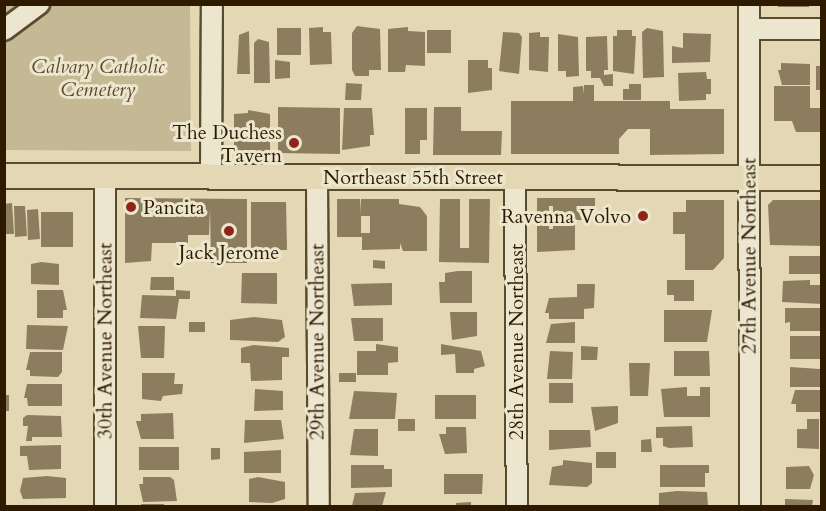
<!DOCTYPE html>
<html>
<head>
<meta charset="utf-8">
<style>
	body { margin:0 }
	#map { position:relative; width:826px; height:511px; overflow:hidden; background:#e3d8b3; font-family:Cardo,serif }
	div>[style] { position:absolute }
	.green>* { inset:0; background:#c4b895 }
	.building>* { inset:0; background:#8c7d5e }
	.roads { filter:drop-shadow(2px 0 #5a4a2e) drop-shadow(-2px 0 #5a4a2e) drop-shadow(0 2px #5a4a2e) drop-shadow(0 -2px #5a4a2e) }
	.minor>* { height:20px; margin:-10px; padding:0 10px; transform-origin:10px; border-radius:10px; background:#ede6ce }
	.major>* { height:24px; margin:-12px; padding:0 12px; transform-origin:12px; border-radius:12px; background:#e3d8b3 }
	.dots>* { width:16px; height:16px; translate:-50% -50%; box-sizing:border-box; border:3px solid #ede6ce; border-radius:50% }
	span { translate:-50% -50%; white-space:nowrap; text-align:center; line-height:1.15; -webkit-text-stroke:6px #ede6ce; paint-order:stroke }
	.park-label { font-size:20px; color:#5a492d; font-style:italic }
	.poi-label { font-size:20px; color:#2d1a01 }
	.right { translate:-100% -50%; text-align:right }
	.left { translate:0 -50%; text-align:left }
	.street-label { font-size:20px; color:#2d1a01 }
	.frame { position:absolute; inset:0; border:6px solid #2d1a01; pointer-events:none }
</style>
</head>
<body>
<div id="map">
	<div class="green">
		<div style="clip-path:polygon(5px 5px,190px 5px,191px 151px,5px 150px)"></div>
	</div>
	<div class="building">
		<div style="clip-path:polygon(778px 4px,809px 4px,809px 7px,778px 7px)"></div>
		<div style="clip-path:polygon(357px 26px,380px 29px,381px 70px,369px 70px,369px 76px,355px 76px,352px 70px,352px 33px)"></div>
		<div style="clip-path:polygon(323px 27px,323px 32px,331px 32px,332px 64px,310px 65px,309px 28px)"></div>
		<div style="clip-path:polygon(408px 27px,408px 31px,425px 32px,425px 66px,406px 65px,405px 72px,388px 72px,388px 29px)"></div>
		<div style="clip-path:polygon(277px 28px,301px 28px,301px 55px,277px 55px)"></div>
		<div style="clip-path:polygon(647px 28px,663px 31px,664px 77px,643px 78px,642px 32px)"></div>
		<div style="clip-path:polygon(427px 30px,451px 30px,451px 53px,427px 53px)"></div>
		<div style="clip-path:polygon(617px 30px,632px 30px,632px 36px,636px 36px,634px 74px,613px 71px,613px 36px,617px 36px)"></div>
		<div style="clip-path:polygon(249px 31px,250px 74px,237px 74px,239px 35px)"></div>
		<div style="clip-path:polygon(503px 32px,519px 33px,522px 37px,519px 74px,499px 71px)"></div>
		<div style="clip-path:polygon(540px 32px,540px 37px,549px 37px,548px 72px,529px 70px,529px 33px)"></div>
		<div style="clip-path:polygon(683px 33px,711px 34px,710px 62px,672px 63px,672px 46px,683px 48px)"></div>
		<div style="clip-path:polygon(558px 34px,578px 37px,579px 76px,566px 77px,566px 71px,558px 71px)"></div>
		<div style="clip-path:polygon(607px 36px,608px 70px,604px 70px,604px 75px,613px 74px,613px 86px,604px 86px,600px 78px,591px 78px,591px 71px,586px 71px,586px 37px)"></div>
		<div style="clip-path:polygon(258px 39px,269px 42px,270px 83px,254px 83px,254px 43px)"></div>
		<div style="clip-path:polygon(275px 60px,290px 62px,290px 78px,275px 79px)"></div>
		<div style="clip-path:polygon(468px 60px,488px 60px,488px 68px,492px 68px,492px 90px,468px 93px)"></div>
		<div style="clip-path:polygon(781px 63px,810px 64px,810px 85px,782px 85px,778px 70px,781px 70px)"></div>
		<div style="clip-path:polygon(816px 66px,822px 66px,822px 90px,816px 90px)"></div>
		<div style="clip-path:polygon(706px 72px,707px 79px,711px 79px,711px 94px,706px 94px,706px 100px,679px 101px,678px 73px)"></div>
		<div style="clip-path:polygon(346px 83px,362px 84px,361px 100px,345px 100px)"></div>
		<div style="clip-path:polygon(629px 84px,641px 84px,641px 100px,623px 100px,623px 89px,629px 89px)"></div>
		<div style="clip-path:polygon(584px 85px,594px 85px,594px 101px,573px 101px,573px 87px,583px 86px,584px 94px)"></div>
		<div style="clip-path:polygon(774px 86px,810px 86px,810px 108px,822px 108px,822px 132px,796px 132px,792px 121px,774px 121px)"></div>
		<div style="clip-path:polygon(511px 101px,670px 101px,670px 109px,724px 109px,724px 154px,650px 155px,650px 129px,628px 129px,619px 139px,619px 154px,511px 154px)"></div>
		<div style="clip-path:polygon(278px 107px,340px 108px,340px 154px,278px 153px)"></div>
		<div style="clip-path:polygon(434px 107px,461px 107px,461px 131px,502px 131px,501px 155px,433px 155px)"></div>
		<div style="clip-path:polygon(344px 108px,372px 108px,374px 135px,370px 135px,370px 146px,342px 150px)"></div>
		<div style="clip-path:polygon(405px 108px,427px 108px,427px 140px,420px 140px,420px 154px,405px 154px)"></div>
		<div style="clip-path:polygon(248px 110px,270px 114px,270px 154px,234px 155px,234px 114px,248px 113px)"></div>
		<div style="clip-path:polygon(125px 198px,247px 199px,247px 263px,211px 263px,210px 209px,209px 235px,188px 235px,188px 243px,152px 243px,151px 261px,125px 263px)"></div>
		<div style="clip-path:polygon(evenodd,537px 198px,595px 198px,595px 220px,575px 220px,575px 250px,537px 252px,537px 198px,549px 206px,553px 206px,553px 229px,549px 229px,549px 206px)"></div>
		<div style="clip-path:polygon(evenodd,337px 199px,360px 199px,361px 213px,361px 199px,399px 199px,399px 204px,420px 207px,427px 216px,427px 251px,403px 251px,400px 243px,400px 249px,362px 250px,362px 237px,337px 237px,337px 199px,361px 216px,370px 216px,370px 233px,361px 233px,361px 216px)"></div>
		<div style="clip-path:polygon(440px 199px,460px 199px,460px 248px,469px 248px,469px 199px,490px 199px,489px 263px,439px 262px)"></div>
		<div style="clip-path:polygon(686px 200px,724px 200px,724px 258px,713px 270px,685px 270px,685px 234px,673px 234px,673px 212px,686px 212px)"></div>
		<div style="clip-path:polygon(773px 200px,822px 200px,822px 246px,770px 245px,768px 205px)"></div>
		<div style="clip-path:polygon(251px 202px,286px 202px,287px 250px,251px 250px)"></div>
		<div style="clip-path:polygon(12px 203px,14px 234px,4px 234px,4px 204px)"></div>
		<div style="clip-path:polygon(14px 206px,25px 206px,27px 236px,15px 237px)"></div>
		<div style="clip-path:polygon(38px 209px,40px 239px,28px 240px,27px 210px)"></div>
		<div style="clip-path:polygon(41px 212px,73px 212px,73px 247px,41px 247px)"></div>
		<div style="clip-path:polygon(789px 256px,822px 256px,822px 274px,789px 274px)"></div>
		<div style="clip-path:polygon(373px 260px,385px 261px,385px 269px,373px 268px)"></div>
		<div style="clip-path:polygon(41px 262px,59px 264px,59px 285px,31px 284px,31px 264px)"></div>
		<div style="clip-path:polygon(458px 271px,472px 271px,472px 303px,440px 303px,439px 282px,445px 282px,445px 273px)"></div>
		<div style="clip-path:polygon(242px 273px,277px 273px,277px 304px,241px 303px)"></div>
		<div style="clip-path:polygon(151px 277px,174px 277px,174px 290px,150px 290px)"></div>
		<div style="clip-path:polygon(667px 280px,694px 280px,694px 301px,674px 301px,674px 295px,667px 295px)"></div>
		<div style="clip-path:polygon(810px 280px,810px 285px,822px 285px,822px 304px,782px 302px,783px 281px)"></div>
		<div style="clip-path:polygon(392px 283px,392px 305px,354px 306px,351px 284px)"></div>
		<div style="clip-path:polygon(577px 284px,595px 284px,594px 308px,584px 309px,584px 319px,549px 319px,549px 313px,545px 313px,549px 298px,577px 297px)"></div>
		<div style="clip-path:polygon(37px 290px,63px 290px,67px 310px,63px 310px,63px 318px,37px 318px)"></div>
		<div style="clip-path:polygon(176px 290px,190px 291px,190px 299px,179px 299px,176px 319px,140px 318px,142px 295px,176px 296px)"></div>
		<div style="clip-path:polygon(785px 308px,822px 308px,822px 331px,790px 331px,790px 322px,785px 323px)"></div>
		<div style="clip-path:polygon(664px 310px,712px 310px,707px 342px,664px 342px)"></div>
		<div style="clip-path:polygon(450px 312px,477px 312px,477px 336px,452px 340px)"></div>
		<div style="clip-path:polygon(254px 317px,282px 320px,285px 337px,278px 342px,230px 340px,230px 320px)"></div>
		<div style="clip-path:polygon(351px 318px,383px 318px,383px 341px,354px 341px)"></div>
		<div style="clip-path:polygon(189px 322px,205px 322px,205px 332px,189px 332px)"></div>
		<div style="clip-path:polygon(575px 322px,575px 343px,546px 343px,551px 324px)"></div>
		<div style="clip-path:polygon(27px 325px,68px 326px,63px 350px,26px 349px)"></div>
		<div style="clip-path:polygon(138px 326px,165px 326px,164px 358px,141px 358px)"></div>
		<div style="clip-path:polygon(790px 336px,822px 336px,822px 359px,790px 359px)"></div>
		<div style="clip-path:polygon(376px 344px,398px 347px,398px 362px,388px 363px,388px 375px,357px 375px,357px 351px,376px 351px)"></div>
		<div style="clip-path:polygon(441px 344px,481px 351px,485px 366px,474px 369px,474px 373px,456px 373px,455px 354px,441px 355px)"></div>
		<div style="clip-path:polygon(253px 345px,289px 348px,289px 357px,282px 357px,282px 380px,251px 381px,250px 363px,241px 363px,241px 348px)"></div>
		<div style="clip-path:polygon(581px 346px,598px 347px,597px 360px,581px 360px)"></div>
		<div style="clip-path:polygon(550px 351px,573px 352px,572px 379px,547px 379px)"></div>
		<div style="clip-path:polygon(674px 351px,709px 351px,710px 376px,674px 376px)"></div>
		<div style="clip-path:polygon(30px 352px,62px 352px,62px 372px,58px 377px,30px 376px,30px 370px,26px 370px)"></div>
		<div style="clip-path:polygon(629px 363px,650px 363px,648px 396px,630px 396px)"></div>
		<div style="clip-path:polygon(790px 367px,820px 369px,822px 387px,790px 387px)"></div>
		<div style="clip-path:polygon(142px 373px,175px 373px,174px 384px,183px 384px,182px 394px,163px 396px,161px 401px,142px 399px)"></div>
		<div style="clip-path:polygon(339px 373px,356px 373px,356px 382px,339px 382px)"></div>
		<div style="clip-path:polygon(549px 383px,573px 383px,573px 403px,549px 403px)"></div>
		<div style="clip-path:polygon(27px 384px,62px 384px,62px 406px,28px 406px,27px 398px,24px 398px)"></div>
		<div style="clip-path:polygon(687px 387px,687px 396px,700px 396px,700px 387px,710px 387px,710px 417px,664px 417px,661px 389px)"></div>
		<div style="clip-path:polygon(255px 389px,283px 391px,283px 410px,254px 411px)"></div>
		<div style="clip-path:polygon(795px 390px,822px 390px,822px 412px,796px 412px,796px 404px,791px 404px)"></div>
		<div style="clip-path:polygon(354px 391px,397px 393px,395px 419px,349px 419px)"></div>
		<div style="clip-path:polygon(4px 395px,9px 395px,9px 411px,4px 411px)"></div>
		<div style="clip-path:polygon(435px 395px,476px 395px,476px 419px,435px 419px)"></div>
		<div style="clip-path:polygon(618px 406px,618px 423px,595px 431px,591px 407px)"></div>
		<div style="clip-path:polygon(173px 413px,174px 439px,141px 439px,136px 421px,141px 421px,141px 414px)"></div>
		<div style="clip-path:polygon(27px 415px,61px 416px,62px 437px,32px 437px,32px 441px,26px 441px,28px 426px,23px 426px,23px 418px)"></div>
		<div style="clip-path:polygon(398px 419px,415px 419px,415px 431px,398px 431px)"></div>
		<div style="clip-path:polygon(807px 419px,819px 419px,819px 449px,797px 448px,797px 429px,807px 429px)"></div>
		<div style="clip-path:polygon(245px 420px,281px 420px,284px 439px,244px 443px)"></div>
		<div style="clip-path:polygon(692px 426px,693px 447px,669px 448px,663px 446px,663px 438px,656px 438px,656px 427px)"></div>
		<div style="clip-path:polygon(446px 427px,466px 427px,467px 453px,445px 454px,439px 434px,446px 434px)"></div>
		<div style="clip-path:polygon(354px 429px,378px 429px,378px 456px,350px 455px)"></div>
		<div style="clip-path:polygon(549px 430px,590px 430px,591px 447px,549px 450px)"></div>
		<div style="clip-path:polygon(651px 439px,652px 452px,641px 452px,641px 440px)"></div>
		<div style="clip-path:polygon(61px 445px,61px 469px,29px 470px,27px 456px,20px 456px,20px 446px)"></div>
		<div style="clip-path:polygon(139px 447px,179px 447px,179px 470px,139px 470px)"></div>
		<div style="clip-path:polygon(211px 448px,220px 448px,220px 459px,211px 460px)"></div>
		<div style="clip-path:polygon(281px 450px,281px 473px,244px 473px,244px 452px)"></div>
		<div style="clip-path:polygon(596px 452px,616px 452px,616px 468px,596px 468px)"></div>
		<div style="clip-path:polygon(563px 460px,592px 463px,592px 483px,587px 487px,549px 485px,552px 467px,563px 465px)"></div>
		<div style="clip-path:polygon(351px 465px,384px 465px,384px 469px,392px 469px,392px 487px,351px 488px)"></div>
		<div style="clip-path:polygon(660px 465px,709px 465px,709px 473px,705px 473px,705px 487px,660px 487px)"></div>
		<div style="clip-path:polygon(809px 466px,814px 475px,810px 489px,786px 489px,786px 467px)"></div>
		<div style="clip-path:polygon(444px 474px,483px 474px,482px 494px,444px 494px)"></div>
		<div style="clip-path:polygon(47px 476px,66px 478px,66px 498px,23px 499px,20px 491px,23px 478px)"></div>
		<div style="clip-path:polygon(143px 477px,170px 477px,174px 480px,177px 501px,143px 502px,139px 484px,143px 484px)"></div>
		<div style="clip-path:polygon(258px 477px,285px 482px,285px 499px,272px 503px,249px 502px,249px 479px)"></div>
		<div style="clip-path:polygon(677px 491px,707px 492px,708px 506px,659px 506px,659px 493px)"></div>
		<div style="clip-path:polygon(386px 492px,382px 506px,352px 506px,355px 493px)"></div>
		<div style="clip-path:polygon(785px 499px,813px 500px,812px 506px,785px 506px)"></div>
		<div style="clip-path:polygon(471px 502px,471px 506px,456px 506px,456px 503px)"></div>
		<div style="clip-path:polygon(141px 504px,164px 504px,164px 506px,141px 506px)"></div>
	</div>
	<div class="roads">
		<div class="minor">
			<div style="left:749px;top:4px;width:502px;rotate:89.89deg"></div>
			<div style="left:749px;top:29px;width:73px"></div>
			<div style="left:4px;top:30px;width:44px;rotate:-36.6deg"></div>
			<div style="left:211px;top:177px;width:173px;rotate:-89.7deg"></div>
			<div style="left:317px;top:177px;width:329px;rotate:89.7deg"></div>
			<div style="left:515px;top:177px;width:329px;rotate:89.7deg"></div>
			<div style="left:105px;top:506px;width:330px;rotate:-90deg"></div>
		</div>
		<div class="major">
			<div style="left:4px;top:176px;width:818px;rotate:0.14deg"></div>
		</div>
	</div>
	<div class="dots">
		<div style="left:294px;top:143px;background:#8f2418"></div>
		<div style="left:131px;top:207px;background:#8f2418"></div>
		<div style="left:643px;top:216px;background:#8f2418"></div>
		<div style="left:229px;top:231px;background:#8f2418"></div>
	</div>
	<div class="park-label">
		<span style="left:98px;top:78px">Calvary Catholic<br>Cemetery</span>
	</div>
	<div class="poi-label">
		<span class="right" style="left:282px;top:144px">The Duchess<br>Tavern</span>
		<span class="left" style="left:143px;top:207px">Pancita</span>
		<span class="right" style="left:631px;top:216px">Ravenna Volvo</span>
		<span style="left:229px;top:252px">Jack Jerome</span>
	</div>
	<div class="street-label">
		<span style="left:413px;top:177px">Northeast 55th Street</span>
		<span style="left:749px;top:256px;rotate:-90deg">27th Avenue Northeast</span>
		<span style="left:105px;top:341px;rotate:-90deg">30th Avenue Northeast</span>
		<span style="left:317px;top:342px;rotate:-90deg">29th Avenue Northeast</span>
		<span style="left:516px;top:342px;rotate:-90deg">28th Avenue Northeast</span>
	</div>
	<div class="frame"></div>
</div>
</body>
</html>
